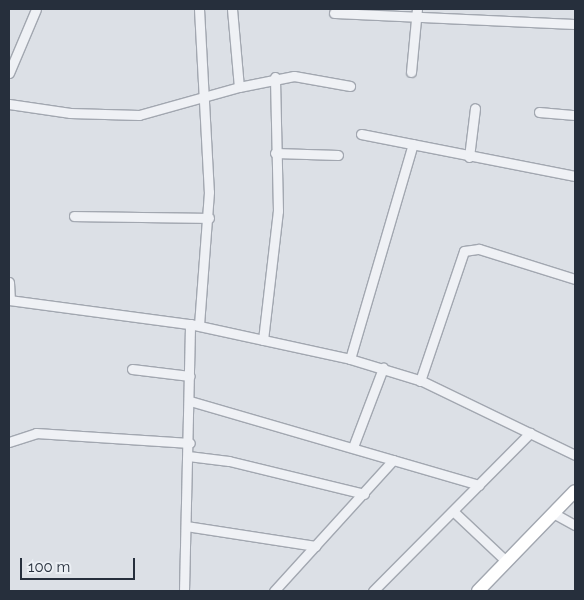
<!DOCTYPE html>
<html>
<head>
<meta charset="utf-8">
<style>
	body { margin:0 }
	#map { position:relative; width:584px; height:600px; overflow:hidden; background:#dce0e6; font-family:Raleway,sans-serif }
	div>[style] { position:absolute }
	.roads { filter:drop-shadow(1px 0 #a2a7b0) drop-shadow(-1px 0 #a2a7b0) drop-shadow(0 1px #a2a7b0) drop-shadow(0 -1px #a2a7b0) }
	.street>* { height:9px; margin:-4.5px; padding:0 4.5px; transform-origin:4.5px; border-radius:4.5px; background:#eff1f5 }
	.secondary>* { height:12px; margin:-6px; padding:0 6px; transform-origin:6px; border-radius:6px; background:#fff }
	span { translate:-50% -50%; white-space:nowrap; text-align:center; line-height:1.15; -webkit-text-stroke:5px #ebeff4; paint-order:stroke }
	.frame { position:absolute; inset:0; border:10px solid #262f3c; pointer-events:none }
	.scale { position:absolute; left:20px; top:558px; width:115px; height:22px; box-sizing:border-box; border:2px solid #262f3c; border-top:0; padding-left:6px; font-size:15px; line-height:18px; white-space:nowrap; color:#262f3c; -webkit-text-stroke:4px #ebeff4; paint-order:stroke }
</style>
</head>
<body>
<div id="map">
	<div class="roads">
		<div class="street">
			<div style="left:199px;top:9px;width:183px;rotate:86.9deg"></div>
			<div style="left:209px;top:192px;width:134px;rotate:94.3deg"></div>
			<div style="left:232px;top:9px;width:78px;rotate:84.9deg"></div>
			<div style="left:239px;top:87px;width:56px;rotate:-11.3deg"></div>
			<div style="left:294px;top:76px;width:57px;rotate:10.1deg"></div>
			<div style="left:334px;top:13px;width:241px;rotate:2.6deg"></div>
			<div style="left:411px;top:72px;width:63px;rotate:-84.6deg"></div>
			<div style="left:9px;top:73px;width:69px;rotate:-67.1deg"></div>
			<div style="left:9px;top:104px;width:62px;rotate:8.4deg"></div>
			<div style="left:70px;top:113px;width:69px;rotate:1.7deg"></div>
			<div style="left:139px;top:115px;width:104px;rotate:-15.6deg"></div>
			<div style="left:539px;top:112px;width:36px;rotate:5deg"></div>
			<div style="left:361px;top:134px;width:218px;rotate:11.1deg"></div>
			<div style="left:275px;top:153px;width:63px;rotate:1.8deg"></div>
			<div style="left:469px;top:157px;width:49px;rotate:-83deg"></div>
			<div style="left:74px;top:216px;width:135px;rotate:0.8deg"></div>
			<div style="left:9px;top:282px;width:18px;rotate:87deg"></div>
			<div style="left:9px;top:300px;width:183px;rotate:7.6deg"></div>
			<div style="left:190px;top:324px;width:164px;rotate:12.3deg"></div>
			<div style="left:350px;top:359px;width:75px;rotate:17deg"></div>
			<div style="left:422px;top:381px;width:170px;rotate:25.8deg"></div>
			<div style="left:263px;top:340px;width:130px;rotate:-83.4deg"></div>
			<div style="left:278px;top:211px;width:134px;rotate:-91.3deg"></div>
			<div style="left:350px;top:359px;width:224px;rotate:-73.7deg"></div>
			<div style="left:132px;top:369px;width:58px;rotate:6.9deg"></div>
			<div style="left:420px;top:381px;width:137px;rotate:-71.3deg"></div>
			<div style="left:464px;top:251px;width:15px;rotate:-8deg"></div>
			<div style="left:479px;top:249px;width:101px;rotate:17.4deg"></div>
			<div style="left:190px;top:401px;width:301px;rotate:16.2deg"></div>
			<div style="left:9px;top:442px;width:28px;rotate:-18deg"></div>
			<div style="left:36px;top:433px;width:154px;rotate:3.7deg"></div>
			<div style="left:353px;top:447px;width:85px;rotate:-69.2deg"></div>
			<div style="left:188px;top:456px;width:41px;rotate:7deg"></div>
			<div style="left:229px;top:461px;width:139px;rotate:13.7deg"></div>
			<div style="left:453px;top:511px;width:71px;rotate:43.3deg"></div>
			<div style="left:553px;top:513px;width:25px;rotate:29deg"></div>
			<div style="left:186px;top:526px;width:131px;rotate:8.8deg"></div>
			<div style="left:184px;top:591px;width:267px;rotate:-88.7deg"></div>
			<div style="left:274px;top:591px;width:177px;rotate:-47.7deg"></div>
			<div style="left:373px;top:591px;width:223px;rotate:-45.2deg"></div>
		</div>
		<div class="secondary">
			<div style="left:478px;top:591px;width:139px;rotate:-45.9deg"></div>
		</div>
	</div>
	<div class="frame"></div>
	<div class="scale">100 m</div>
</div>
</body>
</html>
